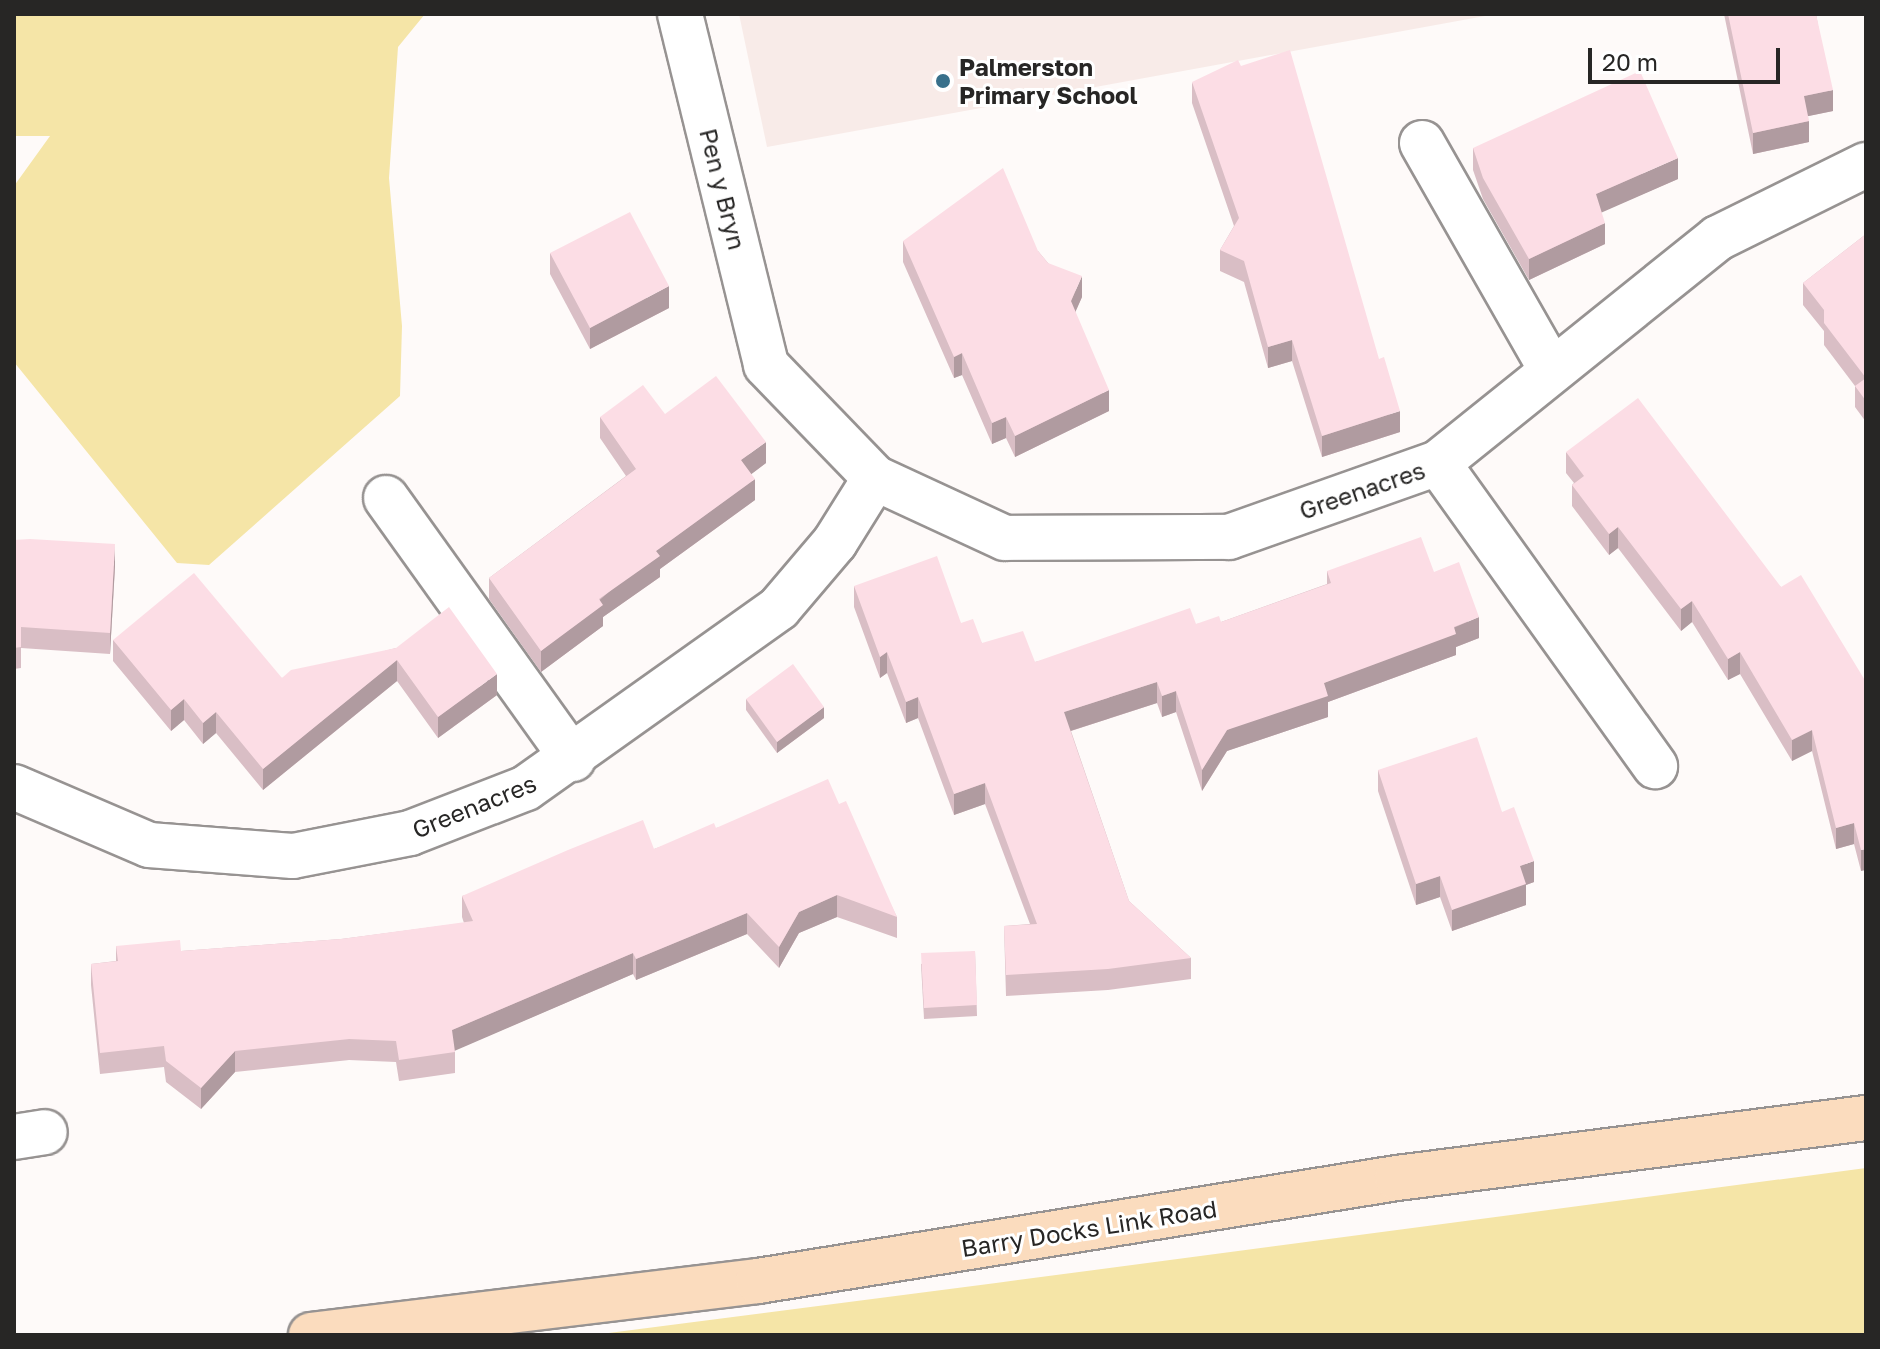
<!DOCTYPE html>
<html>
<head>
<meta charset="utf-8">
<style>
	body { margin:0 }
	#map { position:relative; width:1880px; height:1349px; overflow:hidden; background:#fefaf9; font-family:"Golos Text",sans-serif }
	div>[style] { position:absolute }
	.built>* { inset:0; background:#f8ebe8 }
	.green>* { inset:0; background:#f5e5a7 }
	.roads { filter:drop-shadow(2px 0 #979392) drop-shadow(-2px 0 #979392) drop-shadow(0 2px #979392) drop-shadow(0 -2px #979392) }
	.minor>* { height:44px; margin:-22px; padding:0 22px; transform-origin:22px; border-radius:22px; background:#fff }
	.major>* { height:44px; margin:-22px; padding:0 22px; transform-origin:22px; border-radius:22px; background:#fbdcbe }
	.wall>* { inset:0; background:#d9bec5 }
	.shaded-wall>* { inset:0; background:#b09ba0 }
	.building>* { inset:0; background:#fcdde5 }
	.dots>* { width:22px; height:22px; translate:-50% -50%; box-sizing:border-box; border:4px solid #fff; border-radius:50% }
	span { translate:-50% -50%; white-space:nowrap; text-align:center; line-height:1.15; -webkit-text-stroke:6px #fff; paint-order:stroke }
	.poi-label { font-size:24px; color:#272625; font-weight:700 }
	.left { translate:0 -50%; text-align:left }
	.street-label { font-size:24px; color:#272625 }
	.frame { position:absolute; inset:0; border:16px solid #272625; pointer-events:none }
	.scale { position:absolute; left:1588px; top:48px; width:192px; height:36px; box-sizing:border-box; border:4px solid #272625; border-top:0; padding-left:10px; font-size:24px; line-height:28px; white-space:nowrap; color:#272625; -webkit-text-stroke:6px #fff; paint-order:stroke }
</style>
</head>
<body>
<div id="map">
	<div class="built">
		<div style="clip-path:polygon(739px 14px,1496px 14px,767px 147px)"></div>
	</div>
	<div class="green">
		<div style="clip-path:polygon(14px 14px,425px 14px,398px 47px,389px 178px,402px 326px,400px 396px,209px 565px,177px 563px,14px 362px,14px 186px,50px 136px,14px 136px)"></div>
		<div style="clip-path:polygon(1866px 1168px,1866px 1335px,593px 1335px,996px 1283px)"></div>
	</div>
	<div class="roads">
		<div class="minor">
			<div style="left:680px;top:14px;width:361px;rotate:76.2deg"></div>
			<div style="left:766px;top:365px;width:157px;rotate:46deg"></div>
			<div style="left:875px;top:478px;width:143px;rotate:24.8deg"></div>
			<div style="left:1005px;top:538px;width:224px;rotate:-0.3deg"></div>
			<div style="left:1229px;top:537px;width:222px;rotate:-19.5deg"></div>
			<div style="left:1438px;top:463px;width:359px;rotate:-38.8deg"></div>
			<div style="left:1718px;top:238px;width:165px;rotate:-26.3deg"></div>
			<div style="left:1422px;top:143px;width:262px;rotate:60.3deg"></div>
			<div style="left:1438px;top:463px;width:373px;rotate:54.4deg"></div>
			<div style="left:386px;top:498px;width:321px;rotate:54.4deg"></div>
			<div style="left:14px;top:787px;width:147px;rotate:23.2deg"></div>
			<div style="left:149px;top:845px;width:144px;rotate:4.4deg"></div>
			<div style="left:293px;top:856px;width:119px;rotate:-11.1deg"></div>
			<div style="left:410px;top:833px;width:124px;rotate:-21.2deg"></div>
			<div style="left:526px;top:788px;width:310px;rotate:-35.4deg"></div>
			<div style="left:779px;top:608px;width:87px;rotate:-49.7deg"></div>
			<div style="left:835px;top:542px;width:75px;rotate:-58deg"></div>
			<div style="left:14px;top:1137px;width:31px;rotate:-9deg"></div>
		</div>
		<div class="major">
			<div style="left:311px;top:1335px;width:450px;rotate:-6.9deg"></div>
			<div style="left:758px;top:1281px;width:647px;rotate:-9.16deg"></div>
			<div style="left:1397px;top:1178px;width:473px;rotate:-7.3deg"></div>
		</div>
	</div>
	<div class="wall">
		<div style="clip-path:polygon(1724px 14px,1816px 14px,1833px 111px,1808px 116px,1809px 142px,1753px 154px)"></div>
		<div style="clip-path:polygon(1192px 82px,1400px 432px,1322px 457px,1292px 361px,1268px 368px,1244px 282px,1220px 271px,1220px 250px,1234px 226px,1192px 103px)"></div>
		<div style="clip-path:polygon(1473px 148px,1678px 179px,1601px 212px,1605px 244px,1529px 280px,1483px 199px,1473px 170px)"></div>
		<div style="clip-path:polygon(1866px 234px,1866px 422px,1855px 407px,1855px 386px,1824px 345px,1824px 331px,1803px 305px,1803px 283px)"></div>
		<div style="clip-path:polygon(903px 241px,1038px 251px,1048px 263px,1082px 297px,1075px 312px,1109px 411px,1015px 457px,1006px 438px,992px 444px,962px 375px,954px 378px,903px 262px)"></div>
		<div style="clip-path:polygon(550px 253px,669px 308px,590px 349px,550px 274px)"></div>
		<div style="clip-path:polygon(665px 414px,766px 463px,751px 474px,755px 500px,660px 569px,660px 577px,603px 617px,603px 626px,541px 672px,489px 599px,489px 578px,626px 476px,600px 438px,600px 417px)"></div>
		<div style="clip-path:polygon(1566px 452px,1781px 587px,1866px 682px,1861px 871px,1854px 844px,1836px 849px,1812px 751px,1792px 761px,1740px 674px,1728px 680px,1692px 622px,1681px 631px,1618px 548px,1609px 555px,1572px 506px,1572px 485px,1574px 483px,1566px 473px)"></div>
		<div style="clip-path:polygon(14px 540px,115px 566px,110px 654px,21px 648px,21px 668px,14px 669px)"></div>
		<div style="clip-path:polygon(1327px 571px,1434px 572px,1479px 638px,1456px 647px,1456px 655px,1328px 702px,1328px 717px,1227px 751px,1202px 791px,1176px 712px,1162px 717px,1157px 703px,1071px 731px,1129px 901px,1191px 958px,1191px 979px,1108px 990px,1006px 996px,1004px 926px,1030px 924px,985px 804px,954px 815px,918px 718px,906px 723px,887px 673px,880px 678px,854px 607px,854px 586px,961px 623px,982px 643px,1035px 662px,1196px 624px,1221px 622px,1327px 584px)"></div>
		<div style="clip-path:polygon(113px 640px,282px 678px,396px 648px,497px 695px,438px 738px,397px 681px,263px 790px,216px 733px,203px 744px,184px 720px,171px 731px,113px 661px)"></div>
		<div style="clip-path:polygon(746px 699px,824px 718px,777px 753px,746px 710px)"></div>
		<div style="clip-path:polygon(1378px 770px,1502px 812px,1534px 882px,1526px 885px,1526px 905px,1452px 931px,1440px 897px,1416px 905px,1378px 791px)"></div>
		<div style="clip-path:polygon(839px 804px,897px 917px,897px 938px,837px 917px,799px 933px,779px 968px,747px 934px,636px 980px,633px 974px,455px 1050px,455px 1073px,399px 1081px,396px 1062px,349px 1060px,235px 1072px,201px 1109px,166px 1082px,164px 1067px,100px 1074px,91px 985px,91px 964px,116px 961px,116px 946px,181px 951px,341px 939px,464px 923px,462px 917px,462px 896px,654px 849px,716px 828px)"></div>
		<div style="clip-path:polygon(975px 951px,977px 1016px,924px 1019px,921px 964px)"></div>
	</div>
	<div class="shaded-wall">
		<div style="clip-path:polygon(1833px 90px,1833px 111px,1804px 117px,1804px 96px)"></div>
		<div style="clip-path:polygon(1809px 121px,1809px 142px,1753px 154px,1753px 133px)"></div>
		<div style="clip-path:polygon(1678px 158px,1678px 179px,1596px 215px,1596px 194px)"></div>
		<div style="clip-path:polygon(1605px 223px,1605px 244px,1529px 280px,1529px 259px)"></div>
		<div style="clip-path:polygon(1082px 276px,1082px 297px,1071px 322px,1071px 301px)"></div>
		<div style="clip-path:polygon(669px 286px,669px 308px,590px 349px,590px 328px)"></div>
		<div style="clip-path:polygon(1292px 340px,1292px 361px,1268px 368px,1268px 347px)"></div>
		<div style="clip-path:polygon(962px 353px,962px 375px,954px 378px,954px 357px)"></div>
		<div style="clip-path:polygon(1109px 390px,1109px 411px,1015px 457px,1015px 436px)"></div>
		<div style="clip-path:polygon(1400px 411px,1400px 432px,1322px 457px,1322px 436px)"></div>
		<div style="clip-path:polygon(1006px 417px,1006px 438px,992px 444px,992px 423px)"></div>
		<div style="clip-path:polygon(766px 442px,766px 463px,741px 482px,741px 460px)"></div>
		<div style="clip-path:polygon(755px 479px,755px 500px,660px 569px,660px 577px,603px 617px,603px 626px,541px 672px,541px 651px,656px 551px)"></div>
		<div style="clip-path:polygon(1618px 527px,1618px 548px,1609px 555px,1609px 534px)"></div>
		<div style="clip-path:polygon(115px 544px,115px 566px,110px 654px,110px 633px)"></div>
		<div style="clip-path:polygon(1692px 601px,1692px 622px,1681px 631px,1681px 609px)"></div>
		<div style="clip-path:polygon(1479px 617px,1479px 638px,1456px 647px,1456px 655px,1328px 702px,1328px 717px,1227px 751px,1202px 791px,1202px 770px,1227px 730px,1324px 683px)"></div>
		<div style="clip-path:polygon(887px 652px,887px 673px,880px 678px,880px 657px)"></div>
		<div style="clip-path:polygon(1740px 652px,1740px 674px,1728px 680px,1728px 659px)"></div>
		<div style="clip-path:polygon(397px 660px,397px 681px,263px 790px,263px 769px)"></div>
		<div style="clip-path:polygon(497px 674px,497px 695px,438px 738px,438px 717px)"></div>
		<div style="clip-path:polygon(1157px 682px,1157px 703px,1064px 733px,1064px 712px)"></div>
		<div style="clip-path:polygon(1176px 691px,1176px 712px,1162px 717px,1162px 696px)"></div>
		<div style="clip-path:polygon(918px 697px,918px 718px,906px 723px,906px 702px)"></div>
		<div style="clip-path:polygon(184px 699px,184px 720px,171px 731px,171px 710px)"></div>
		<div style="clip-path:polygon(824px 707px,824px 718px,777px 753px,777px 742px)"></div>
		<div style="clip-path:polygon(216px 712px,216px 733px,203px 744px,203px 723px)"></div>
		<div style="clip-path:polygon(1812px 730px,1812px 751px,1792px 761px,1792px 740px)"></div>
		<div style="clip-path:polygon(985px 783px,985px 804px,954px 815px,954px 794px)"></div>
		<div style="clip-path:polygon(1854px 823px,1854px 844px,1836px 849px,1836px 828px)"></div>
		<div style="clip-path:polygon(1866px 849px,1866px 870px,1861px 871px,1861px 850px)"></div>
		<div style="clip-path:polygon(1534px 861px,1534px 882px,1526px 885px,1526px 905px,1452px 931px,1452px 910px,1520px 866px)"></div>
		<div style="clip-path:polygon(1440px 876px,1440px 897px,1416px 905px,1416px 884px)"></div>
		<div style="clip-path:polygon(837px 895px,837px 917px,799px 933px,779px 968px,779px 947px,799px 912px)"></div>
		<div style="clip-path:polygon(747px 913px,747px 934px,636px 980px,636px 959px)"></div>
		<div style="clip-path:polygon(633px 953px,633px 974px,452px 1052px,452px 1030px)"></div>
		<div style="clip-path:polygon(235px 1051px,235px 1072px,201px 1109px,201px 1088px)"></div>
	</div>
	<div class="building">
		<div style="clip-path:polygon(1728px 14px,1816px 14px,1833px 90px,1804px 96px,1809px 121px,1753px 133px)"></div>
		<div style="clip-path:polygon(1290px 50px,1379px 359px,1384px 357px,1400px 411px,1322px 436px,1292px 340px,1268px 347px,1244px 261px,1220px 250px,1239px 218px,1192px 82px,1238px 60px,1241px 66px)"></div>
		<div style="clip-path:polygon(1640px 71px,1678px 158px,1596px 194px,1605px 223px,1529px 259px,1483px 178px,1473px 148px)"></div>
		<div style="clip-path:polygon(1003px 168px,1038px 251px,1048px 263px,1082px 276px,1071px 301px,1109px 390px,1015px 436px,1006px 417px,992px 423px,962px 353px,954px 357px,903px 241px)"></div>
		<div style="clip-path:polygon(630px 212px,669px 286px,590px 328px,550px 253px)"></div>
		<div style="clip-path:polygon(1866px 234px,1866px 401px,1855px 386px,1866px 378px,1824px 323px,1824px 310px,1803px 283px)"></div>
		<div style="clip-path:polygon(716px 376px,766px 442px,741px 460px,755px 479px,656px 551px,660px 556px,599px 599px,603px 605px,541px 651px,489px 578px,636px 469px,600px 417px,643px 385px,665px 414px)"></div>
		<div style="clip-path:polygon(1638px 398px,1781px 587px,1801px 575px,1866px 682px,1866px 849px,1861px 850px,1854px 823px,1836px 828px,1812px 730px,1792px 740px,1740px 652px,1728px 659px,1692px 601px,1681px 609px,1618px 527px,1609px 534px,1572px 485px,1584px 476px,1566px 452px)"></div>
		<div style="clip-path:polygon(1421px 537px,1434px 572px,1459px 562px,1479px 617px,1454px 627px,1456px 634px,1324px 683px,1328px 696px,1227px 730px,1202px 770px,1176px 691px,1162px 696px,1157px 682px,1064px 712px,1129px 901px,1191px 958px,1108px 969px,1006px 975px,1004px 926px,1037px 924px,985px 783px,954px 794px,918px 697px,906px 702px,887px 652px,880px 657px,854px 586px,937px 556px,961px 623px,973px 619px,982px 643px,1023px 631px,1035px 662px,1190px 608px,1196px 624px,1219px 616px,1221px 622px,1331px 583px,1327px 571px)"></div>
		<div style="clip-path:polygon(30px 539px,115px 544px,110px 633px,21px 627px,21px 647px,14px 648px,14px 540px)"></div>
		<div style="clip-path:polygon(194px 573px,282px 678px,291px 670px,396px 648px,449px 607px,497px 674px,438px 717px,397px 660px,263px 769px,216px 712px,203px 723px,184px 699px,171px 710px,113px 640px)"></div>
		<div style="clip-path:polygon(793px 664px,824px 707px,777px 742px,746px 699px)"></div>
		<div style="clip-path:polygon(1477px 737px,1502px 812px,1514px 807px,1534px 861px,1520px 866px,1526px 884px,1452px 910px,1440px 876px,1416px 884px,1378px 770px)"></div>
		<div style="clip-path:polygon(828px 779px,839px 804px,846px 801px,897px 917px,837px 895px,799px 912px,779px 947px,747px 913px,636px 959px,633px 953px,452px 1030px,455px 1052px,399px 1060px,396px 1041px,349px 1039px,235px 1051px,201px 1088px,166px 1061px,164px 1046px,100px 1053px,91px 964px,118px 961px,116px 946px,180px 940px,181px 951px,341px 939px,473px 921px,462px 896px,568px 850px,643px 820px,654px 849px,714px 823px,716px 828px)"></div>
		<div style="clip-path:polygon(975px 951px,977px 1005px,924px 1008px,921px 953px)"></div>
	</div>
	<div class="dots">
		<div style="left:943px;top:81px;background:#38708b"></div>
	</div>
	<div class="poi-label">
		<span class="left" style="left:959px;top:81px">Palmerston<br>Primary School</span>
	</div>
	<div class="street-label">
		<span style="left:723px;top:189px;rotate:76deg">Pen y Bryn</span>
		<span style="left:1362px;top:490px;rotate:-19deg">Greenacres</span>
		<span style="left:474px;top:806px;rotate:-22deg">Greenacres</span>
		<span style="left:1089px;top:1228px;rotate:-9deg">Barry Docks Link Road</span>
	</div>
	<div class="frame"></div>
	<div class="scale">20 m</div>
</div>
</body>
</html>
